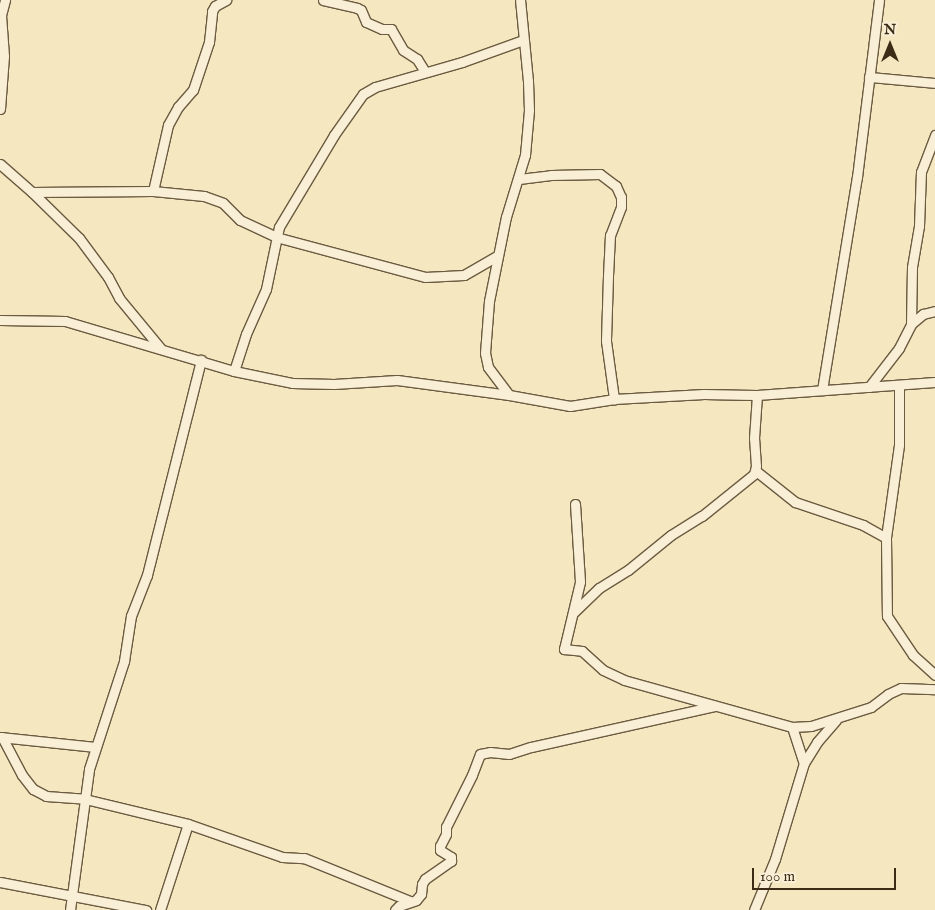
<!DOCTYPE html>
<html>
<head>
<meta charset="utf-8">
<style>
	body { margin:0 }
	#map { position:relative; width:935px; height:910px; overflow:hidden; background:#f5e7c0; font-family:"IM FELL English",serif }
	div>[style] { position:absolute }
	.roads { filter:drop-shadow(1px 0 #6b5b40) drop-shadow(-1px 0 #6b5b40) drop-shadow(0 1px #6b5b40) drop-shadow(0 -1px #6b5b40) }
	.minor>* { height:9px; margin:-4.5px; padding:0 4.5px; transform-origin:4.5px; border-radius:4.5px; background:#f8efd6 }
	span { translate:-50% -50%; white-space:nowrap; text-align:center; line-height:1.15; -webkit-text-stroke:5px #f8efd6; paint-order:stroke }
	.north { position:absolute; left:865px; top:20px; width:50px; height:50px; -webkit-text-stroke:4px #f8efd6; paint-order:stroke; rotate:0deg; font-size:14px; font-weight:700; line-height:20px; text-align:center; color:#3d2c15 }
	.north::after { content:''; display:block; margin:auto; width:18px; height:22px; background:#3d2c15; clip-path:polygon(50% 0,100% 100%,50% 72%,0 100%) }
	.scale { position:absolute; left:752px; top:868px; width:144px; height:22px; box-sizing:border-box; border:2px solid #3d2c15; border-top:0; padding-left:6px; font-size:15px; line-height:18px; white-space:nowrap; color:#3d2c15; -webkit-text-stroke:4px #f8efd6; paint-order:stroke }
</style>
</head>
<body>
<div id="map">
	<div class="roads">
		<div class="minor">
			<div style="left:323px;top:0;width:35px;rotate:13deg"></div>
			<div style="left:357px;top:8px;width:4px;rotate:27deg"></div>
			<div style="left:361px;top:10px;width:13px;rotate:67deg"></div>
			<div style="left:366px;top:22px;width:17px;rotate:24deg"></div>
			<div style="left:382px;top:29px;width:9px"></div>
			<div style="left:391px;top:29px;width:24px;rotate:60deg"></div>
			<div style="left:403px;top:50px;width:17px;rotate:33deg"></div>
			<div style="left:417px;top:59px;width:15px;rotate:58deg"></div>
			<div style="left:869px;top:77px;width:66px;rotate:5.2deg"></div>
			<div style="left:0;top:109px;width:53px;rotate:-85.7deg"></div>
			<div style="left:4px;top:56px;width:41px;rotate:-94.2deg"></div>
			<div style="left:1px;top:15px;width:16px;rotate:-75deg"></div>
			<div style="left:0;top:164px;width:43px;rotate:41.2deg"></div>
			<div style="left:32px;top:192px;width:66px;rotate:44.4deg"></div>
			<div style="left:79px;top:238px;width:49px;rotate:53.4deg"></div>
			<div style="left:108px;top:277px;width:24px;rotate:62deg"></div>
			<div style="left:119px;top:298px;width:66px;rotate:50.5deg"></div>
			<div style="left:519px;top:179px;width:32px;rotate:-7deg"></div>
			<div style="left:551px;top:175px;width:49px;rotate:-1.2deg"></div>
			<div style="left:600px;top:174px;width:20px;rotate:37deg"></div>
			<div style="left:616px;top:186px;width:12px;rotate:66deg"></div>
			<div style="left:621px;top:197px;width:10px;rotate:90deg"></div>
			<div style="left:621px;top:207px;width:30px;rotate:111deg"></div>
			<div style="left:610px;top:235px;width:41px;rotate:92.8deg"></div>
			<div style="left:608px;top:276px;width:65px;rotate:91.8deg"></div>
			<div style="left:606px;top:341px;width:59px;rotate:82.1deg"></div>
			<div style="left:153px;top:191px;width:68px;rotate:-77.2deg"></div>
			<div style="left:168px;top:125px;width:21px;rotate:-61deg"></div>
			<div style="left:178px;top:107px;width:23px;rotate:-49deg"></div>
			<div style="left:193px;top:90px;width:51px;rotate:-71.6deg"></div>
			<div style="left:209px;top:42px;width:31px;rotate:-84deg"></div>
			<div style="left:212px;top:11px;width:6px;rotate:-59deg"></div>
			<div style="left:215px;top:6px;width:13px;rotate:-29deg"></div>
			<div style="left:32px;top:192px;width:121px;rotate:-0.5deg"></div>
			<div style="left:153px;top:191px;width:51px;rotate:5.6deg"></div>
			<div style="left:204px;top:196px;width:20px;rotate:20deg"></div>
			<div style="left:223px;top:203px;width:24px;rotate:45deg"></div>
			<div style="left:240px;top:220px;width:40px;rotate:25deg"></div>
			<div style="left:276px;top:237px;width:154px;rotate:15deg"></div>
			<div style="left:425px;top:277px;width:39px;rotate:-3deg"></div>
			<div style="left:464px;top:275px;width:39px;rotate:-30deg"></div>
			<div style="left:0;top:320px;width:65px;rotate:0.9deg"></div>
			<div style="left:65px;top:321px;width:176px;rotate:16.5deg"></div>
			<div style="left:234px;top:371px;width:59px;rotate:11.7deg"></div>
			<div style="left:292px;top:383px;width:42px;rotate:1.4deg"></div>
			<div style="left:334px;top:384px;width:63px;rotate:-3.6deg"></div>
			<div style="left:397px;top:380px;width:113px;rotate:7.6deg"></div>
			<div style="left:509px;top:395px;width:62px;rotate:10.2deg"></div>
			<div style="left:570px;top:406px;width:45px;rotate:-9deg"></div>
			<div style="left:614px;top:399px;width:90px;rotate:-3.2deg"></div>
			<div style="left:704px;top:394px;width:53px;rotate:1.1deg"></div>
			<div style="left:757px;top:395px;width:178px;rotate:-4.2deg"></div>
			<div style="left:911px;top:324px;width:57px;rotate:-89deg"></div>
			<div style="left:912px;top:267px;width:42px;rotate:-80.3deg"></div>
			<div style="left:919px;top:226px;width:54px;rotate:-87.9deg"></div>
			<div style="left:921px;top:172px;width:40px;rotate:-69deg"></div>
			<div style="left:234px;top:371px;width:39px;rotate:-72deg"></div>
			<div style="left:246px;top:334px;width:49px;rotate:-66deg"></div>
			<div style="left:266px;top:289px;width:63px;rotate:-78.2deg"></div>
			<div style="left:279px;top:227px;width:107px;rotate:-59.1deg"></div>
			<div style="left:334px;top:135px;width:50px;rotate:-54.7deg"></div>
			<div style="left:363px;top:94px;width:14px;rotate:-30deg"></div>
			<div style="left:375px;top:87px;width:91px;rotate:-16deg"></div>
			<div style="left:462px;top:62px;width:65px;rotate:-19.8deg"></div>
			<div style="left:899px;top:386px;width:59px;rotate:90deg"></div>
			<div style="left:899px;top:445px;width:94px;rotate:98deg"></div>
			<div style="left:886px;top:538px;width:78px;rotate:89.3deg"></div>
			<div style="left:887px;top:616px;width:47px;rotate:56.3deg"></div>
			<div style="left:913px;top:655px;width:30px;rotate:42deg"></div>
			<div style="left:869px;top:387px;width:49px;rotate:-52.4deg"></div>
			<div style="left:899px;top:348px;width:27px;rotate:-63deg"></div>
			<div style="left:911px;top:324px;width:16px;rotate:-40deg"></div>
			<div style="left:923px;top:314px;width:12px;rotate:-14deg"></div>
			<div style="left:822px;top:390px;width:216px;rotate:-80.7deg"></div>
			<div style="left:857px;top:177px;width:178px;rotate:-82.9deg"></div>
			<div style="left:509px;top:395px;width:35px;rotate:-127deg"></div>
			<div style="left:488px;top:367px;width:14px;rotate:-102deg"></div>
			<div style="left:485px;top:353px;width:52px;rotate:-85.6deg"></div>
			<div style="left:489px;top:301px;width:86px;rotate:-78.6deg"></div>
			<div style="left:506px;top:217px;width:65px;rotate:-73deg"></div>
			<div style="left:525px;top:155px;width:45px;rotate:-84.9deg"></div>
			<div style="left:529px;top:110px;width:29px;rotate:-92deg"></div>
			<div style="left:528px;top:81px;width:81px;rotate:-95.6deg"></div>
			<div style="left:756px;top:471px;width:50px;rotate:38.5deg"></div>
			<div style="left:795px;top:502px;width:72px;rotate:18.7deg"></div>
			<div style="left:863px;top:525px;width:26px;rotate:29deg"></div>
			<div style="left:575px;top:504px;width:78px;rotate:86.3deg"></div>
			<div style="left:580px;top:582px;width:69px;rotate:103.4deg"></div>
			<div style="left:564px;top:649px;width:18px;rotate:6deg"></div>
			<div style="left:582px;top:651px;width:28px;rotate:42deg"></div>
			<div style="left:603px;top:670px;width:23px;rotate:25deg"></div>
			<div style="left:624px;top:680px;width:174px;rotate:15.6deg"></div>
			<div style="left:792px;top:727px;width:19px;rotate:-3deg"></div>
			<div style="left:811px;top:726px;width:63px;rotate:-17.6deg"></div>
			<div style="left:871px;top:707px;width:21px;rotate:-37deg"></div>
			<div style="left:888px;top:694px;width:14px;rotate:-25deg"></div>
			<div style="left:901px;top:688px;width:34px;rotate:2deg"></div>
			<div style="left:573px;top:613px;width:36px;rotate:-44deg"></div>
			<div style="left:599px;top:588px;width:34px;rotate:-32deg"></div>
			<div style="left:628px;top:570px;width:55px;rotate:-39.1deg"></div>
			<div style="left:671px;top:535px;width:36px;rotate:-32deg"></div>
			<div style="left:702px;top:516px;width:67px;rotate:-38.9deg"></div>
			<div style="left:754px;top:474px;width:8px;rotate:-76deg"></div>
			<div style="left:756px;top:466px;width:28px;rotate:-94deg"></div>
			<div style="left:754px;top:438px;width:43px;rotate:-86deg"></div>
			<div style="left:792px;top:727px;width:38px;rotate:72deg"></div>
			<div style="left:0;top:737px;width:96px;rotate:6deg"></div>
			<div style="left:2px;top:737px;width:43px;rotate:62.2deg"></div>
			<div style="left:22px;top:775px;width:18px;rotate:52deg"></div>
			<div style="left:33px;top:789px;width:15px;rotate:28deg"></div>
			<div style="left:46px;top:796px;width:39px;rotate:4deg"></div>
			<div style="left:85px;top:799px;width:106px;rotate:13.6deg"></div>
			<div style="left:188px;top:824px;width:100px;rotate:19.3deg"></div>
			<div style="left:282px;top:857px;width:22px;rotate:3deg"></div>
			<div style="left:304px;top:858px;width:114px;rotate:22.1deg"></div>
			<div style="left:0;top:882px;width:149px;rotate:10.9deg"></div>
			<div style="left:70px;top:910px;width:142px;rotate:-82.3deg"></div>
			<div style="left:89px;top:769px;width:114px;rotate:-72deg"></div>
			<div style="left:124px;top:661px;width:46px;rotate:-81.2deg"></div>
			<div style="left:131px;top:616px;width:44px;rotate:-68.7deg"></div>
			<div style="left:147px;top:575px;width:222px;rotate:-75.9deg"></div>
			<div style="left:160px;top:910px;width:90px;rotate:-72deg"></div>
			<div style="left:395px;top:910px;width:6px;rotate:-45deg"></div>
			<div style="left:399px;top:906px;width:18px;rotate:-19deg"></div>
			<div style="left:416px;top:900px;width:8px;rotate:-50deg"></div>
			<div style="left:421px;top:894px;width:10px;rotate:-84deg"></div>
			<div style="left:422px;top:884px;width:6px;rotate:-59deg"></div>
			<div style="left:425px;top:879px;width:32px;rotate:-35deg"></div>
			<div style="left:451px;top:861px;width:4px;rotate:-90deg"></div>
			<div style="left:451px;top:857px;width:13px;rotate:-148deg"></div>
			<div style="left:440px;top:850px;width:4px;rotate:-90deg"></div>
			<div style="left:440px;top:846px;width:13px;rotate:-63deg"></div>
			<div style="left:446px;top:834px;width:7px;rotate:-90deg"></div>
			<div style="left:446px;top:827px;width:58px;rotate:-63.4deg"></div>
			<div style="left:472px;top:775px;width:22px;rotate:-69deg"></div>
			<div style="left:480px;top:754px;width:10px;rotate:-11deg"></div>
			<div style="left:490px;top:752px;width:19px;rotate:6deg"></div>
			<div style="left:509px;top:754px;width:23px;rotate:-18deg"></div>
			<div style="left:531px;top:747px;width:189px;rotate:-12.6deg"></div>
			<div style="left:754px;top:910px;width:55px;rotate:-67.6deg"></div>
			<div style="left:775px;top:859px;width:100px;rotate:-73.2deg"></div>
			<div style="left:804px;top:763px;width:25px;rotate:-58deg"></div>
			<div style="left:817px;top:742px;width:29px;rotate:-49deg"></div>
		</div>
	</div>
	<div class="north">N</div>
	<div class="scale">100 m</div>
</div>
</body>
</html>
